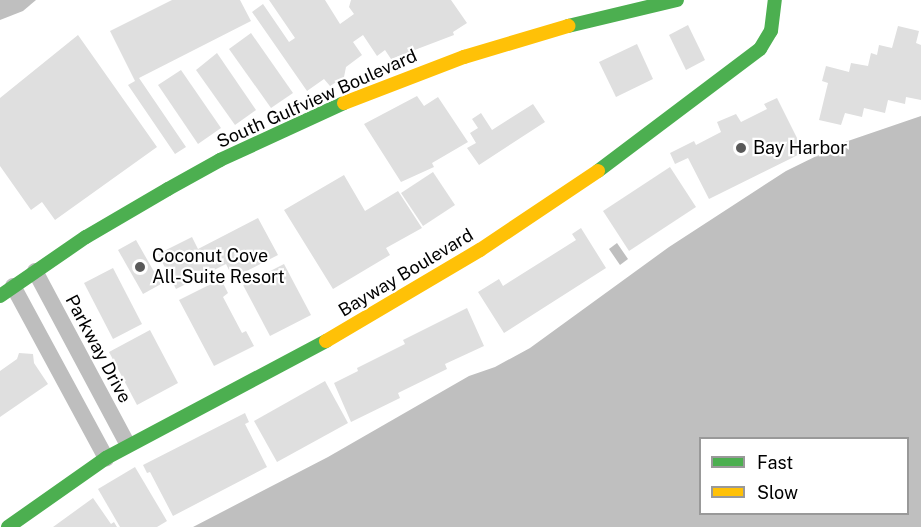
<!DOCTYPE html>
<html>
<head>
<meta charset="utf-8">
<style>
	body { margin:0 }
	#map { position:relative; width:921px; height:527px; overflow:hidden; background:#fff; font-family:"Public Sans",sans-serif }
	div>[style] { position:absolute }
	.water>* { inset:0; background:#bfbfbf }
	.building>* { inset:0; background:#dfdfdf }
	.street>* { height:16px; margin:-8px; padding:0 8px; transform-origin:8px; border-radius:8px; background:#bebebe }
	.fast>* { height:14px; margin:-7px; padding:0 7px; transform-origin:7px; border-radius:7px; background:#4caf50 }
	.slow>* { height:14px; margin:-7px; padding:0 7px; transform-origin:7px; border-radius:7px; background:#ffc107 }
	.dots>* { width:16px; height:16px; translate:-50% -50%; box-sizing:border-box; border:3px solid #fff; border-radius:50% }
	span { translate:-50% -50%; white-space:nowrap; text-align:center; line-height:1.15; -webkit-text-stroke:4.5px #fff; paint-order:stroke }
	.street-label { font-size:18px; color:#000 }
	.poi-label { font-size:18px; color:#000 }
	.left { translate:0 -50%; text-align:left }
	.legend { position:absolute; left:699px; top:437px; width:210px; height:78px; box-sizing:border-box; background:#fff; border:2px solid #999; margin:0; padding:8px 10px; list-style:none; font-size:18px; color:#000 }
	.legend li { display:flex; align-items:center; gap:12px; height:30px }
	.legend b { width:30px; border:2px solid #999 }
</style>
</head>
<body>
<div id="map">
	<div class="water">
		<div style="clip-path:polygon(0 0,36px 0,23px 11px,0 20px)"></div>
		<div style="clip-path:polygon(evenodd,921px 116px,921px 527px,193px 527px,328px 457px,469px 376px,495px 367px,530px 348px,669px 247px,786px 171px,845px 142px,921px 116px,700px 438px,908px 438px,908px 514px,700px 514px,700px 438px)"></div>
		<div style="clip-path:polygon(617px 243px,628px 259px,620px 265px,609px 249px)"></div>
	</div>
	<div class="building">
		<div style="clip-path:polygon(172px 0,240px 0,251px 21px,139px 78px,186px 147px,175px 154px,128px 85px,135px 81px,110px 31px)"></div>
		<div style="clip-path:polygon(269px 0,325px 0,340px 24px,354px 14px,349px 7px,351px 0,451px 0,467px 23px,453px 32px,454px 35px,391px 59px,385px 50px,377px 56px,363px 35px,353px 42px,362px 55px,346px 67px,344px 77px,330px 86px,324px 79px,307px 91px,252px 12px,263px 4px,289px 42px,295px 38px)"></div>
		<div style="clip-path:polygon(688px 25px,705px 60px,686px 70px,669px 35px)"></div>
		<div style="clip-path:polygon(898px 26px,919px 31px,916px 43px,921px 45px,921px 100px,906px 97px,905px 104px,888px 100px,885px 113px,864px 108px,862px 117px,845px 113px,841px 125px,819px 120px,828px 83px,822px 81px,826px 66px,849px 72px,851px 63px,868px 66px,871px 53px,877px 55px,879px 45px,892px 48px)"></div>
		<div style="clip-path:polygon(251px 33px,293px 93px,271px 108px,229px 49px)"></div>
		<div style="clip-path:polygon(78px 35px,157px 147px,55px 220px,42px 202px,31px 210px,0 166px,0 98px)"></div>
		<div style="clip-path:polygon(637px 44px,653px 79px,616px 97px,599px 62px)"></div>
		<div style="clip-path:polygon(217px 53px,256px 110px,235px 125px,196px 70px)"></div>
		<div style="clip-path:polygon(181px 70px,221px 128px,198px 144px,158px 85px)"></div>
		<div style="clip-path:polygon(417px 96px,424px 106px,438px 97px,468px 142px,432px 163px,434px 167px,401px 182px,364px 124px)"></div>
		<div style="clip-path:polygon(777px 98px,804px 152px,709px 199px,688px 158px,675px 164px,670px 153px,694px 141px,696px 145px,721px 132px,717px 122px,736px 114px,741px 122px,767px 109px,764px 104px)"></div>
		<div style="clip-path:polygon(533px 104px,545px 122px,479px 165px,467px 148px,476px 143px,470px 133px,478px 128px,472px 119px,481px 113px,492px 130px)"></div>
		<div style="clip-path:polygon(670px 167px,696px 207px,629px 251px,603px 211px)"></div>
		<div style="clip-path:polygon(433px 172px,455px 205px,423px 226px,401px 193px)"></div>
		<div style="clip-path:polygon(344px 175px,365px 211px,398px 191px,422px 228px,386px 248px,390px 255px,333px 289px,284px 210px)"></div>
		<div style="clip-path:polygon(258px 218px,278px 255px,233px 278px,226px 264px,176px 289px,158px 254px,192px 237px,198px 249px)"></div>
		<div style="clip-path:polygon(581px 228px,606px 268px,504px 333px,478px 292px,499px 279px,503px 286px,576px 240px,572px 234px)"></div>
		<div style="clip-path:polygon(136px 240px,161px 284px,143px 294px,118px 250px)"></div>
		<div style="clip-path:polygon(284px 264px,311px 315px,270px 336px,243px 285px)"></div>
		<div style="clip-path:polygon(113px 268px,142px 324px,113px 339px,84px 283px)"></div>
		<div style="clip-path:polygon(221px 279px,228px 293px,223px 297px,242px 333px,246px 331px,254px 346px,214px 366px,179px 300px)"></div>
		<div style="clip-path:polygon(467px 308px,484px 346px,445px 364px,447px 369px,398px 393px,400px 398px,351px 422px,334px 383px,358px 371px,357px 368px,405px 344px,403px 340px)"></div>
		<div style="clip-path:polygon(150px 330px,178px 383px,137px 405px,109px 352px)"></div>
		<div style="clip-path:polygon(19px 353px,33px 354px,34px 363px,48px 384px,0 417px,0 371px,17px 359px)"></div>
		<div style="clip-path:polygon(325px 381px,348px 423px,277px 462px,254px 421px)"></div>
		<div style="clip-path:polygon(245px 413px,249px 422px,245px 424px,267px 467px,173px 516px,150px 472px,147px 473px,143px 465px)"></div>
		<div style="clip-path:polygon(135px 467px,167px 521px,157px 527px,120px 527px,98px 489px)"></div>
		<div style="clip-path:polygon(93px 498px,111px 524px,114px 522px,117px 527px,53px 527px)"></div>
	</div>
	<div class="street">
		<div style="left:35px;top:271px;width:197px;rotate:61.9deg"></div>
		<div style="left:13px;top:286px;width:196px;rotate:61.6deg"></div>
	</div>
	<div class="fast">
		<div style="left:568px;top:26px;width:112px;rotate:-13.4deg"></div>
		<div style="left:598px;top:171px;width:203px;rotate:-37deg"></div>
		<div style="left:760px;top:49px;width:21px;rotate:-59deg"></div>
		<div style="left:771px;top:31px;width:31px;rotate:-83deg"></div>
		<div style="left:0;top:296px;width:104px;rotate:-34.5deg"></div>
		<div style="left:86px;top:237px;width:95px;rotate:-30.3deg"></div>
		<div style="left:168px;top:189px;width:60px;rotate:-29.1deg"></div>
		<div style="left:220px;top:160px;width:136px;rotate:-24.7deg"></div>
		<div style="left:8px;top:527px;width:120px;rotate:-35.1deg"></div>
		<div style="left:106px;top:458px;width:249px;rotate:-28deg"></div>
	</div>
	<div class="slow">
		<div style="left:344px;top:103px;width:129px;rotate:-21deg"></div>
		<div style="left:464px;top:57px;width:109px;rotate:-16.6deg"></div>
		<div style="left:326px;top:341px;width:179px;rotate:-30.6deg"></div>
		<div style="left:480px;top:250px;width:142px;rotate:-33.8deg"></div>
	</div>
	<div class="dots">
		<div style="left:741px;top:148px;background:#595959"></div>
		<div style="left:140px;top:267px;background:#595959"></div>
	</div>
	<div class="street-label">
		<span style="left:317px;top:99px;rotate:-24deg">South Gulfview Boulevard</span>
		<span style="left:406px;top:273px;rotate:-31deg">Bayway Boulevard</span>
		<span style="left:98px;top:349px;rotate:62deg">Parkway Drive</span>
	</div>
	<div class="poi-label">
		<span class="left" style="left:753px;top:148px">Bay Harbor</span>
		<span class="left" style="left:152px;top:267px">Coconut Cove<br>All-Suite Resort</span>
	</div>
	<ul class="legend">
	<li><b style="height:8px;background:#4caf50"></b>Fast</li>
	<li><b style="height:8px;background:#ffc107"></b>Slow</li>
	</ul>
</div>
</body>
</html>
